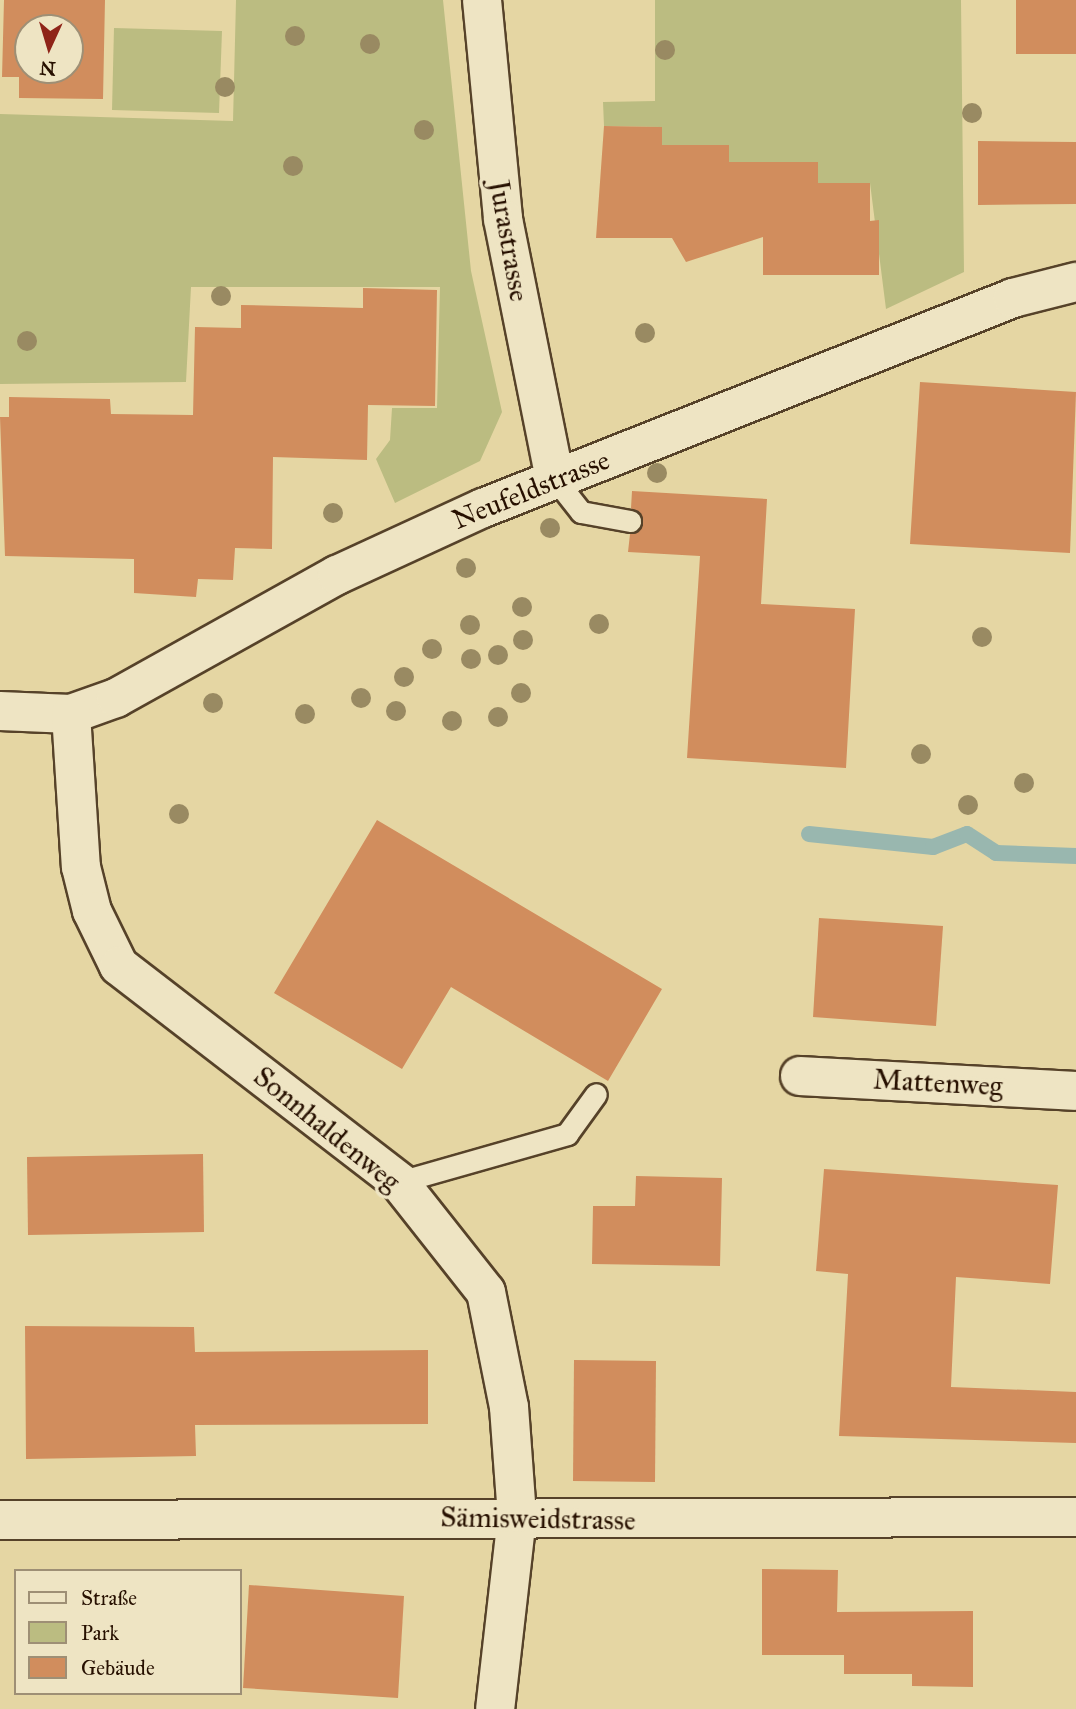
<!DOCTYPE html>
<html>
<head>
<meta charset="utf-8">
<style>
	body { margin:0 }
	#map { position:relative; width:1076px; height:1709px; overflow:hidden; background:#e5d6a3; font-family:"IM FELL Great Primer",serif }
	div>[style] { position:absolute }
	.green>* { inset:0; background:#bbbc81 }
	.stream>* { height:16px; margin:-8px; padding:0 8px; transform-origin:8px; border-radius:8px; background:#99b7af }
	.building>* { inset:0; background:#d18d5d }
	.roads { filter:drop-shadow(2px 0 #564229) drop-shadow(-2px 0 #564229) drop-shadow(0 2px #564229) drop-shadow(0 -2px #564229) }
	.lane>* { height:21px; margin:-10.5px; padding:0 10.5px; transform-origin:10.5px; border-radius:10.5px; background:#eee4c3 }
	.street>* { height:38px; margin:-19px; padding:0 19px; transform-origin:19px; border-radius:19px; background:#eee4c3 }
	.trees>* { width:20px; height:20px; margin:-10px; border-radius:50%; background:#998a62 }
	span { translate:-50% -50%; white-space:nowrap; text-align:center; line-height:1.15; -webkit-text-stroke:7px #eee4c3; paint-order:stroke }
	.street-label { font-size:28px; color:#271000 }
	.legend { position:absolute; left:14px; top:1569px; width:228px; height:126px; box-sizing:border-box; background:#eee4c3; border:2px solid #9e8f75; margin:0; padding:9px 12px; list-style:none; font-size:21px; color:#271000 }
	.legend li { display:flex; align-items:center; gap:14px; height:35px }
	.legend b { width:35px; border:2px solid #9e8f75 }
	.north { position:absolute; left:14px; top:14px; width:70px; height:70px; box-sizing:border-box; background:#eee4c3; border:2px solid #9e8f75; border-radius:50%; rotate:184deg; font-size:19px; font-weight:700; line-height:28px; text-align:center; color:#271000 }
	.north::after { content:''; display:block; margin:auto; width:24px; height:32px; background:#8f2418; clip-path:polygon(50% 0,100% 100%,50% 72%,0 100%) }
</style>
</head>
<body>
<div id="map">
	<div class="green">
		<div style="clip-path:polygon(236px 0,443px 0,471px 271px,502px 412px,480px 461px,395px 503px,376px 459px,390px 440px,392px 408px,437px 408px,440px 287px,191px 287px,186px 382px,0 384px,0 114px,233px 121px)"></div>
		<div style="clip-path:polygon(655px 0,961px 0,964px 272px,886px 309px,870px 183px,818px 183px,817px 162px,729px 162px,729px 145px,662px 145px,661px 127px,604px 126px,603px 102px,655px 101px)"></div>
		<div style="clip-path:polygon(114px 28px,222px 31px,219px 113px,112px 110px)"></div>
	</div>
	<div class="stream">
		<div style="left:809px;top:834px;width:125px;rotate:6deg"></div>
		<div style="left:933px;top:847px;width:36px;rotate:-21deg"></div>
		<div style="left:967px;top:834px;width:35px;rotate:33deg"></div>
		<div style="left:996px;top:853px;width:80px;rotate:2.1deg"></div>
	</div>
	<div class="building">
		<div style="clip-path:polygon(evenodd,4px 0,105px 0,103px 99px,19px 98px,19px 77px,2px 77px,4px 0,28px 28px,70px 28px,70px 70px,28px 70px,28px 28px)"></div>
		<div style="clip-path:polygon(1016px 0,1076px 0,1076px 54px,1016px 54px)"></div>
		<div style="clip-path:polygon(604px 126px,662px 127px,662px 145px,729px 145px,729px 162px,818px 162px,818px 183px,870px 183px,870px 221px,879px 220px,879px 275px,763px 275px,763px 237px,686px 262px,672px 238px,596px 238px)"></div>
		<div style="clip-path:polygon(978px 141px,1076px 142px,1076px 204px,978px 205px)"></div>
		<div style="clip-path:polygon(363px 288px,437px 290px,435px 406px,368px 405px,367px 460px,273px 457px,272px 549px,235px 548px,233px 580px,198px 579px,196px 597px,134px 593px,134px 559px,5px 556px,0 417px,9px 417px,9px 397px,110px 399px,111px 414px,193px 415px,195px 327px,241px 328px,241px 305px,363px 308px)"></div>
		<div style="clip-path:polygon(920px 382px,1076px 392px,1070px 553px,910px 544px)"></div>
		<div style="clip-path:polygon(632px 491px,767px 499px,761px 604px,855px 609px,846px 768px,687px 758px,700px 556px,628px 552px,630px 534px,643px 523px,631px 508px)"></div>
		<div style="clip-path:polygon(377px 820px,662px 989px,608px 1081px,451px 987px,402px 1069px,274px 993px)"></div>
		<div style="clip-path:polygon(819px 918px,943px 926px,936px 1026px,813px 1017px)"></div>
		<div style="clip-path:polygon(203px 1154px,204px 1232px,28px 1235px,27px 1157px)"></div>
		<div style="clip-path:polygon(824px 1169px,1058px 1185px,1050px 1284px,956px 1277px,951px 1387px,1076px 1392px,1076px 1443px,839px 1436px,848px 1274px,816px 1271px)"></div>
		<div style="clip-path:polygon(636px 1176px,722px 1178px,720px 1266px,592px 1264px,593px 1206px,635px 1206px)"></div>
		<div style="clip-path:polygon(25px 1326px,194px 1327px,195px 1352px,428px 1350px,428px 1424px,195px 1425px,196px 1456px,26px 1459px)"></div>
		<div style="clip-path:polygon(574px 1360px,656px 1361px,655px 1482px,573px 1481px)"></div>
		<div style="clip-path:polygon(762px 1569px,838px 1570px,837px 1612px,973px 1611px,973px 1687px,912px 1686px,912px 1674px,844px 1674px,844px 1655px,762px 1655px)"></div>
		<div style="clip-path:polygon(249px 1585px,404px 1596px,398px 1698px,243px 1688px)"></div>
	</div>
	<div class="roads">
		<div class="lane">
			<div style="left:555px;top:479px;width:42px;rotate:51.8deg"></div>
			<div style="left:581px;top:512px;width:50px;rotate:10.4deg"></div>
			<div style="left:399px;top:1182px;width:175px;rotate:-15.9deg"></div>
			<div style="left:567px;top:1134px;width:49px;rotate:-54.1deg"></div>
		</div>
		<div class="street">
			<div style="left:482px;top:0;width:220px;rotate:84.5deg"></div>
			<div style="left:503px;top:219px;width:265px;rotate:78.7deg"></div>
			<div style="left:0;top:711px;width:71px;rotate:2.4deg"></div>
			<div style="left:71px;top:714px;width:48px;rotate:-19.6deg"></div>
			<div style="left:116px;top:698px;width:253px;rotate:-29.1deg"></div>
			<div style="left:337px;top:575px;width:161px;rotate:-24.7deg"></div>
			<div style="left:483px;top:508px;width:570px;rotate:-21.61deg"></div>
			<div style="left:1013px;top:298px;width:65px;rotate:-14.3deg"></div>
			<div style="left:71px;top:714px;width:153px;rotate:86.3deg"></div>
			<div style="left:81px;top:867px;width:45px;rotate:76deg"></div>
			<div style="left:92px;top:911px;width:61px;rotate:63.9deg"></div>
			<div style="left:119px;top:966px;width:354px;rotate:37.6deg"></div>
			<div style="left:399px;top:1182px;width:140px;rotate:51.7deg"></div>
			<div style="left:486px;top:1292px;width:117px;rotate:78.7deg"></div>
			<div style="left:509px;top:1407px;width:110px;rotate:85.8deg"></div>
			<div style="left:517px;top:1517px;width:193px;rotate:96.5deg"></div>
			<div style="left:800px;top:1076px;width:276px;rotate:3.1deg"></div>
			<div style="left:0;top:1520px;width:1076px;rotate:-0.16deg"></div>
		</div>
	</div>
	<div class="trees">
		<div style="left:295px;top:36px"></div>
		<div style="left:370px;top:44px"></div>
		<div style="left:665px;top:50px"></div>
		<div style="left:225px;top:87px"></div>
		<div style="left:972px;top:113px"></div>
		<div style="left:424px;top:130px"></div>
		<div style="left:293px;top:166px"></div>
		<div style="left:221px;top:296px"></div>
		<div style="left:645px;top:333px"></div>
		<div style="left:27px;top:341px"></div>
		<div style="left:657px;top:473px"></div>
		<div style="left:333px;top:513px"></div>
		<div style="left:550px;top:528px"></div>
		<div style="left:466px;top:568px"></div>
		<div style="left:522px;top:607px"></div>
		<div style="left:599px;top:624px"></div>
		<div style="left:470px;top:625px"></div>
		<div style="left:982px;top:637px"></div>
		<div style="left:523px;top:640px"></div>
		<div style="left:432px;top:649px"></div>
		<div style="left:498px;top:655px"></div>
		<div style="left:471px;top:659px"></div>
		<div style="left:404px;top:677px"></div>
		<div style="left:521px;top:693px"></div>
		<div style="left:361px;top:698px"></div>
		<div style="left:213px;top:703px"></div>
		<div style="left:396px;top:711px"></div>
		<div style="left:305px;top:714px"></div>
		<div style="left:498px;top:717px"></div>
		<div style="left:452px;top:721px"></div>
		<div style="left:921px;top:754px"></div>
		<div style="left:1024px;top:783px"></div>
		<div style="left:968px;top:805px"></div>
		<div style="left:179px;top:814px"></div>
	</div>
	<div class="street-label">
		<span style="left:509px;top:241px;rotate:80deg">Jurastrasse</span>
		<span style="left:531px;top:490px;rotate:-22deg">Neufeldstrasse</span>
		<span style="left:938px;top:1083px;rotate:3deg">Mattenweg</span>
		<span style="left:327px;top:1129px;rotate:39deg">Sonnhaldenweg</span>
		<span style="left:538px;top:1519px;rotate:1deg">Sämisweidstrasse</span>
	</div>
	<ul class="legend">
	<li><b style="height:9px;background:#eee4c3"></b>Straße</li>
	<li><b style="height:19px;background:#bbbc81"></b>Park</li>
	<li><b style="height:19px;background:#d18d5d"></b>Gebäude</li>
	</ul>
	<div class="north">N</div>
</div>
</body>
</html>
